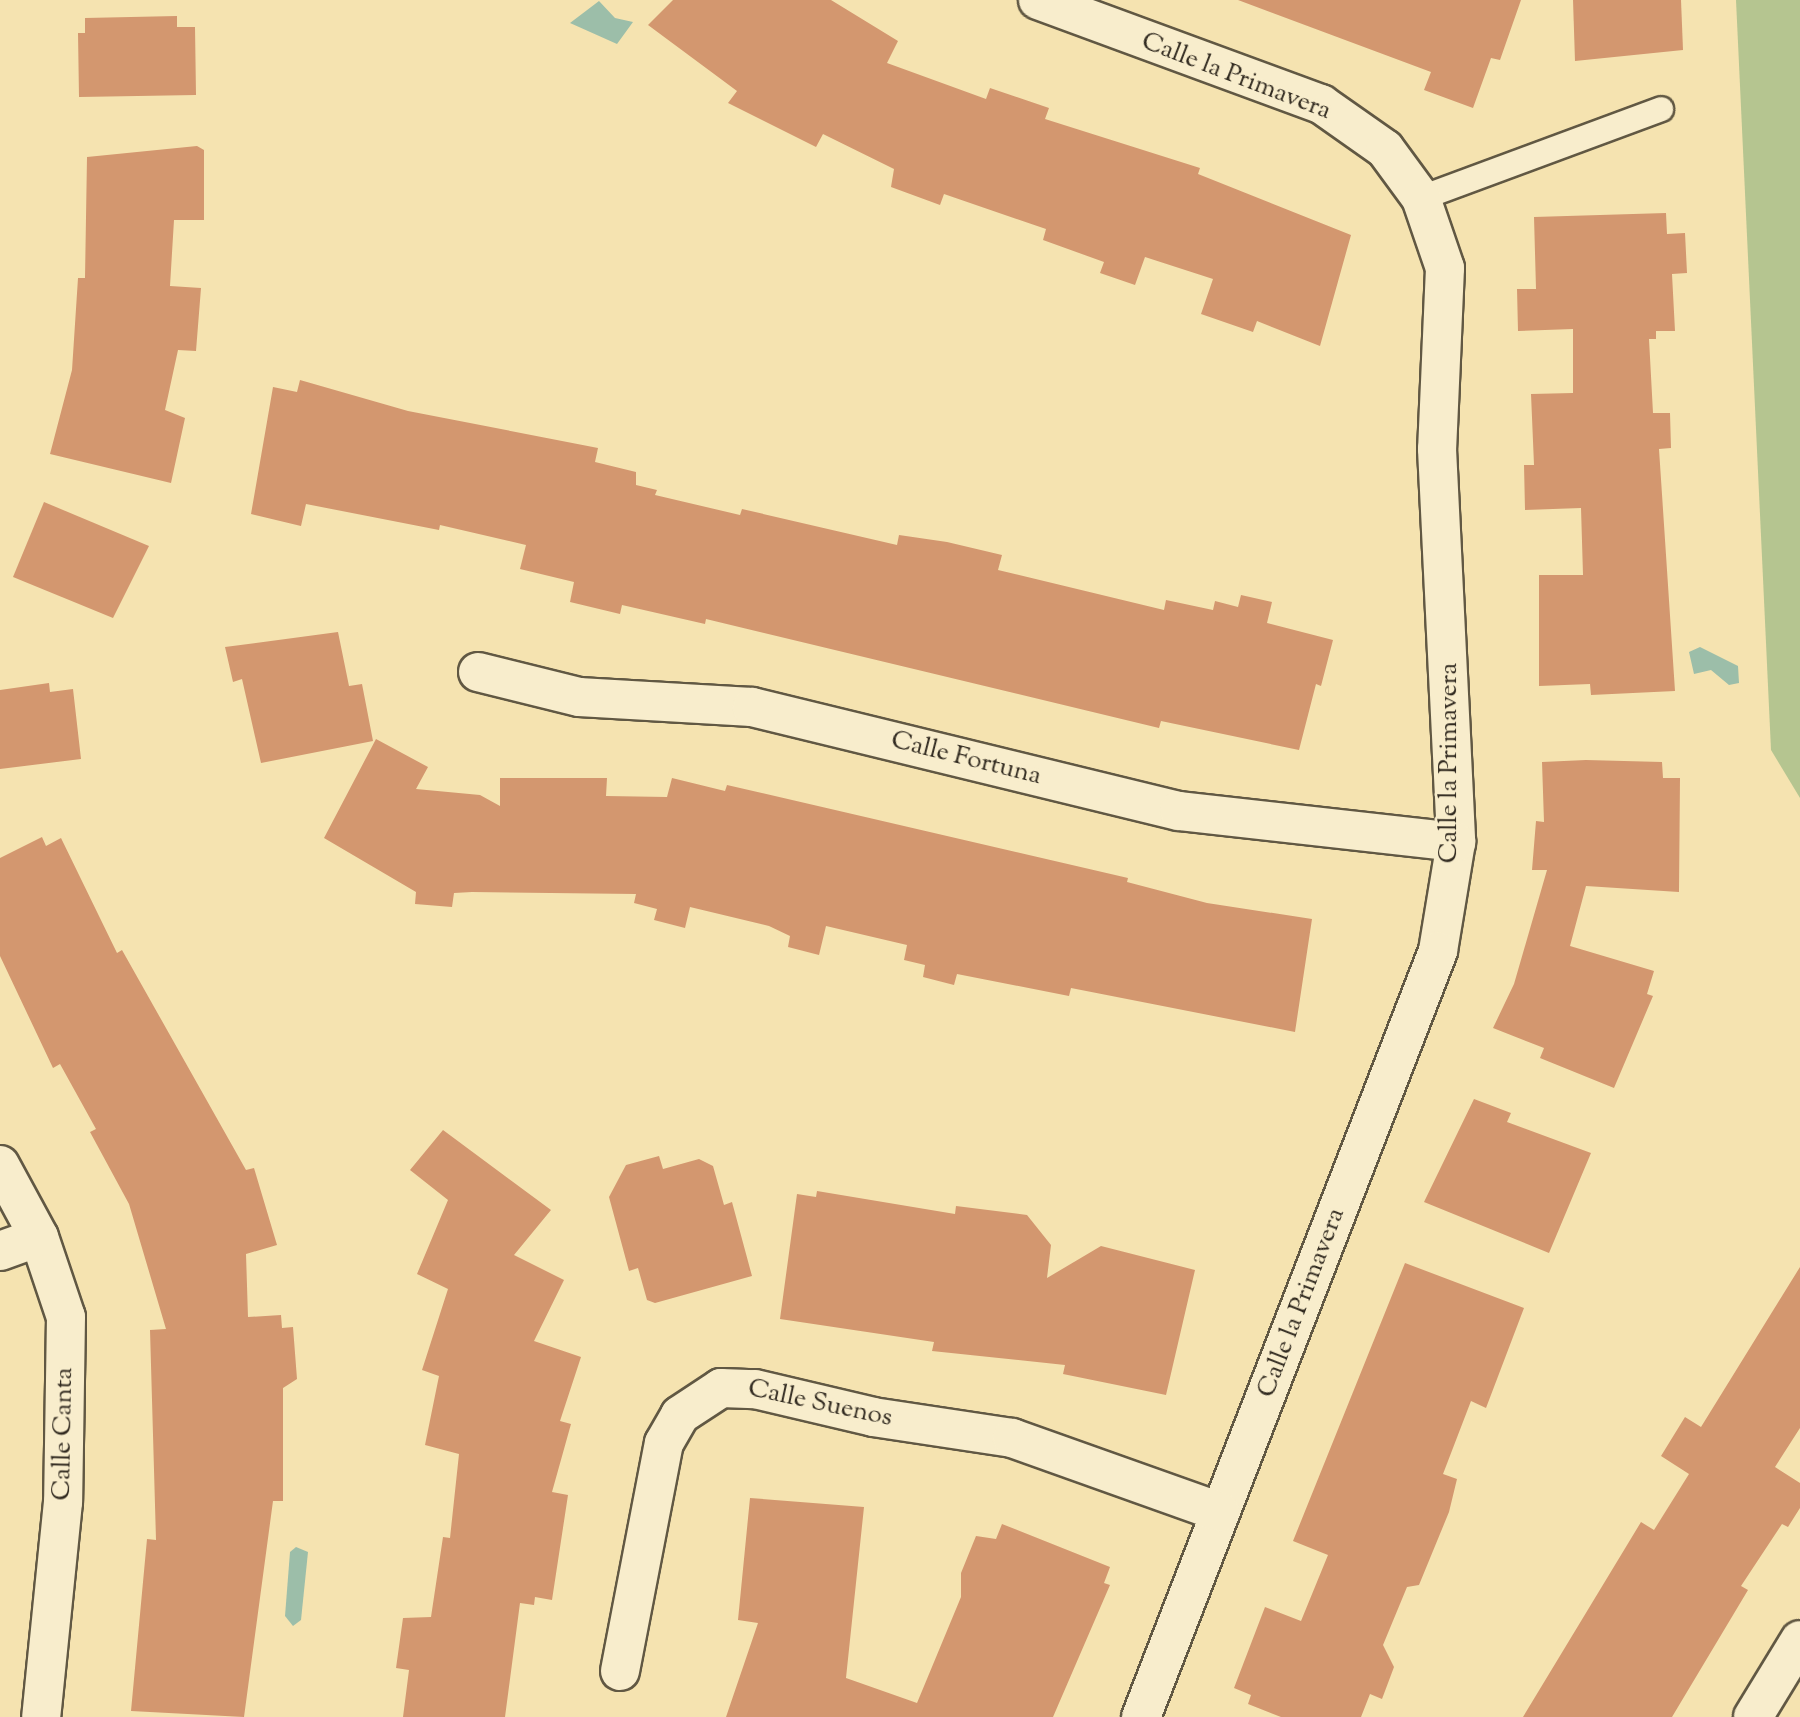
<!DOCTYPE html>
<html>
<head>
<meta charset="utf-8">
<style>
	body { margin:0 }
	#map { position:relative; width:1800px; height:1717px; overflow:hidden; background:#f5e3b0; font-family:"Sorts Mill Goudy",serif }
	div>[style] { position:absolute }
	.green>* { inset:0; background:#b5c590 }
	.water>* { inset:0; background:#9cbea9 }
	.building>* { inset:0; background:#d3976f }
	.roads { filter:drop-shadow(2px 0 #615843) drop-shadow(-2px 0 #615843) drop-shadow(0 2px #615843) drop-shadow(0 -2px #615843) }
	.service>* { height:24px; margin:-12px; padding:0 12px; transform-origin:12px; border-radius:12px; background:#f8edcc }
	.minor>* { height:38px; margin:-19px; padding:0 19px; transform-origin:19px; border-radius:19px; background:#f8edcc }
	span { translate:-50% -50%; white-space:nowrap; text-align:center; line-height:1.15; -webkit-text-stroke:5px #f8edcc; paint-order:stroke }
	.street-label { font-size:26px; color:#30291f }
</style>
</head>
<body>
<div id="map">
	<div class="green">
		<div style="clip-path:polygon(1736px 0,1800px 0,1800px 798px,1771px 750px)"></div>
	</div>
	<div class="water">
		<div style="clip-path:polygon(599px 1px,615px 18px,633px 22px,617px 44px,570px 23px)"></div>
		<div style="clip-path:polygon(1700px 647px,1738px 666px,1739px 683px,1729px 685px,1711px 670px,1694px 674px,1689px 652px)"></div>
		<div style="clip-path:polygon(296px 1547px,308px 1552px,301px 1620px,293px 1626px,285px 1616px,290px 1552px)"></div>
	</div>
	<div class="building">
		<div style="clip-path:polygon(673px 0,831px 0,898px 41px,887px 63px,986px 99px,990px 88px,1049px 108px,1045px 119px,1200px 168px,1198px 174px,1351px 235px,1320px 346px,1257px 321px,1253px 332px,1201px 314px,1213px 279px,1145px 257px,1135px 285px,1100px 273px,1104px 262px,1043px 240px,1046px 229px,944px 194px,940px 205px,891px 187px,894px 169px,823px 134px,816px 147px,728px 103px,737px 91px,648px 25px)"></div>
		<div style="clip-path:polygon(1238px 0,1521px 0,1500px 60px,1491px 58px,1473px 108px,1424px 90px,1431px 72px)"></div>
		<div style="clip-path:polygon(1573px 0,1681px 0,1683px 50px,1575px 61px)"></div>
		<div style="clip-path:polygon(177px 16px,177px 27px,195px 27px,196px 95px,79px 97px,78px 33px,85px 33px,85px 18px)"></div>
		<div style="clip-path:polygon(197px 146px,204px 150px,204px 220px,174px 220px,170px 286px,201px 288px,196px 351px,178px 350px,165px 410px,185px 418px,171px 483px,50px 454px,72px 370px,78px 278px,85px 278px,87px 157px)"></div>
		<div style="clip-path:polygon(1666px 213px,1667px 234px,1685px 233px,1687px 273px,1672px 274px,1675px 331px,1656px 331px,1656px 339px,1649px 339px,1653px 413px,1670px 413px,1671px 448px,1659px 449px,1675px 691px,1591px 695px,1590px 684px,1539px 686px,1539px 575px,1583px 575px,1581px 508px,1525px 510px,1524px 465px,1534px 465px,1531px 394px,1573px 393px,1573px 329px,1518px 331px,1517px 289px,1536px 289px,1534px 217px)"></div>
		<div style="clip-path:polygon(300px 380px,408px 411px,598px 448px,595px 462px,636px 472px,636px 485px,657px 490px,655px 495px,740px 515px,742px 509px,897px 545px,899px 535px,947px 542px,1002px 555px,998px 570px,1164px 610px,1166px 600px,1213px 610px,1215px 601px,1238px 607px,1241px 595px,1272px 602px,1267px 623px,1333px 640px,1321px 686px,1316px 684px,1299px 750px,1161px 721px,1159px 728px,706px 619px,705px 624px,622px 605px,620px 614px,570px 602px,574px 582px,520px 569px,526px 545px,440px 525px,439px 530px,306px 504px,301px 526px,251px 514px,273px 387px,297px 392px)"></div>
		<div style="clip-path:polygon(44px 502px,149px 546px,113px 618px,13px 577px)"></div>
		<div style="clip-path:polygon(338px 632px,349px 686px,362px 684px,373px 741px,261px 763px,242px 679px,233px 682px,225px 647px)"></div>
		<div style="clip-path:polygon(49px 683px,50px 692px,73px 689px,81px 759px,0 769px,0 690px)"></div>
		<div style="clip-path:polygon(376px 739px,428px 767px,416px 789px,480px 795px,500px 806px,500px 778px,607px 778px,606px 796px,667px 797px,672px 778px,725px 791px,727px 785px,1128px 878px,1127px 882px,1207px 903px,1312px 919px,1295px 1032px,1071px 988px,1069px 996px,957px 974px,954px 985px,923px 977px,925px 965px,904px 960px,907px 945px,826px 926px,819px 955px,788px 947px,790px 936px,769px 926px,690px 907px,685px 928px,654px 920px,657px 909px,634px 903px,636px 894px,472px 892px,454px 893px,452px 907px,415px 904px,416px 892px,324px 838px)"></div>
		<div style="clip-path:polygon(1586px 760px,1662px 762px,1663px 778px,1680px 778px,1679px 892px,1586px 886px,1570px 946px,1654px 971px,1647px 994px,1653px 996px,1614px 1088px,1540px 1058px,1544px 1048px,1493px 1028px,1514px 984px,1547px 870px,1532px 870px,1536px 821px,1544px 822px,1542px 762px)"></div>
		<div style="clip-path:polygon(42px 837px,46px 846px,61px 838px,117px 953px,122px 950px,246px 1170px,254px 1168px,277px 1245px,246px 1254px,248px 1317px,281px 1315px,282px 1328px,293px 1327px,297px 1379px,283px 1388px,283px 1501px,273px 1501px,244px 1717px,131px 1711px,147px 1539px,156px 1540px,150px 1330px,166px 1329px,129px 1204px,90px 1132px,96px 1129px,60px 1064px,53px 1068px,0 956px,0 858px)"></div>
		<div style="clip-path:polygon(1474px 1099px,1511px 1113px,1507px 1122px,1591px 1153px,1549px 1253px,1424px 1202px)"></div>
		<div style="clip-path:polygon(443px 1130px,551px 1210px,514px 1255px,564px 1280px,534px 1341px,581px 1357px,560px 1421px,571px 1424px,552px 1492px,568px 1495px,552px 1600px,535px 1597px,534px 1605px,520px 1603px,505px 1717px,403px 1717px,409px 1670px,396px 1668px,403px 1618px,431px 1617px,443px 1537px,450px 1538px,459px 1454px,425px 1445px,439px 1376px,422px 1370px,448px 1289px,417px 1274px,448px 1200px,410px 1170px)"></div>
		<div style="clip-path:polygon(659px 1156px,663px 1169px,699px 1159px,713px 1166px,724px 1205px,732px 1202px,752px 1276px,655px 1303px,647px 1300px,638px 1268px,629px 1271px,609px 1197px,626px 1165px)"></div>
		<div style="clip-path:polygon(817px 1191px,955px 1214px,956px 1206px,1027px 1215px,1051px 1245px,1047px 1278px,1101px 1246px,1195px 1270px,1166px 1395px,1063px 1374px,1065px 1365px,932px 1351px,934px 1342px,780px 1319px,797px 1194px,816px 1197px)"></div>
		<div style="clip-path:polygon(1405px 1263px,1524px 1308px,1486px 1408px,1471px 1401px,1443px 1474px,1457px 1479px,1449px 1512px,1419px 1585px,1407px 1587px,1383px 1645px,1394px 1667px,1382px 1699px,1370px 1694px,1361px 1717px,1281px 1717px,1248px 1704px,1251px 1695px,1234px 1688px,1265px 1607px,1301px 1621px,1328px 1555px,1293px 1541px)"></div>
		<div style="clip-path:polygon(1800px 1267px,1800px 1428px,1775px 1467px,1800px 1483px,1800px 1508px,1788px 1527px,1782px 1524px,1741px 1586px,1748px 1590px,1672px 1717px,1523px 1717px,1641px 1522px,1654px 1530px,1689px 1474px,1661px 1456px,1685px 1417px,1701px 1427px)"></div>
		<div style="clip-path:polygon(750px 1498px,864px 1507px,846px 1678px,917px 1703px,961px 1597px,961px 1573px,976px 1536px,996px 1539px,1002px 1524px,1110px 1567px,1104px 1583px,1110px 1585px,1053px 1717px,726px 1717px,758px 1623px,738px 1620px)"></div>
	</div>
	<div class="roads">
		<div class="service">
			<div style="left:1421px;top:198px;width:256px;rotate:-20.3deg"></div>
		</div>
		<div class="minor">
			<div style="left:1038px;top:0;width:302px;rotate:20.2deg"></div>
			<div style="left:1321px;top:104px;width:78px;rotate:35.1deg"></div>
			<div style="left:1385px;top:149px;width:61px;rotate:53.7deg"></div>
			<div style="left:1421px;top:198px;width:74px;rotate:71.1deg"></div>
			<div style="left:1445px;top:268px;width:181px;rotate:92.5deg"></div>
			<div style="left:1437px;top:449px;width:393px;rotate:87.2deg"></div>
			<div style="left:1456px;top:842px;width:110px;rotate:99.4deg"></div>
			<div style="left:1438px;top:951px;width:822px;rotate:111.19deg"></div>
			<div style="left:478px;top:672px;width:104px;rotate:13.9deg"></div>
			<div style="left:579px;top:697px;width:173px;rotate:3.3deg"></div>
			<div style="left:752px;top:707px;width:439px;rotate:13.7deg"></div>
			<div style="left:1179px;top:811px;width:279px;rotate:6.4deg"></div>
			<div style="left:0;top:1165px;width:82px;rotate:61.6deg"></div>
			<div style="left:39px;top:1237px;width:84px;rotate:71.4deg"></div>
			<div style="left:66px;top:1317px;width:185px;rotate:90.9deg"></div>
			<div style="left:63px;top:1502px;width:216px;rotate:95.8deg"></div>
			<div style="left:0;top:1251px;width:41px;rotate:-19.7deg"></div>
			<div style="left:620px;top:1671px;width:232px;rotate:-79.1deg"></div>
			<div style="left:664px;top:1443px;width:32px;rotate:-60deg"></div>
			<div style="left:680px;top:1415px;width:49px;rotate:-33.4deg"></div>
			<div style="left:721px;top:1388px;width:34px;rotate:2deg"></div>
			<div style="left:755px;top:1389px;width:121px;rotate:13.3deg"></div>
			<div style="left:873px;top:1417px;width:141px;rotate:8.6deg"></div>
			<div style="left:1012px;top:1438px;width:221px;rotate:19.6deg"></div>
			<div style="left:1753px;top:1717px;width:90px;rotate:-58.6deg"></div>
		</div>
	</div>
	<div class="street-label">
		<span style="left:1236px;top:77px;rotate:21deg">Calle la Primavera</span>
		<span style="left:966px;top:759px;rotate:14deg">Calle Fortuna</span>
		<span style="left:1450px;top:763px;rotate:-90deg">Calle la Primavera</span>
		<span style="left:1302px;top:1303px;rotate:-69deg">Calle la Primavera</span>
		<span style="left:820px;top:1404px;rotate:12deg">Calle Suenos</span>
		<span style="left:64px;top:1434px;rotate:-89deg">Calle Canta</span>
	</div>
</div>
</body>
</html>
